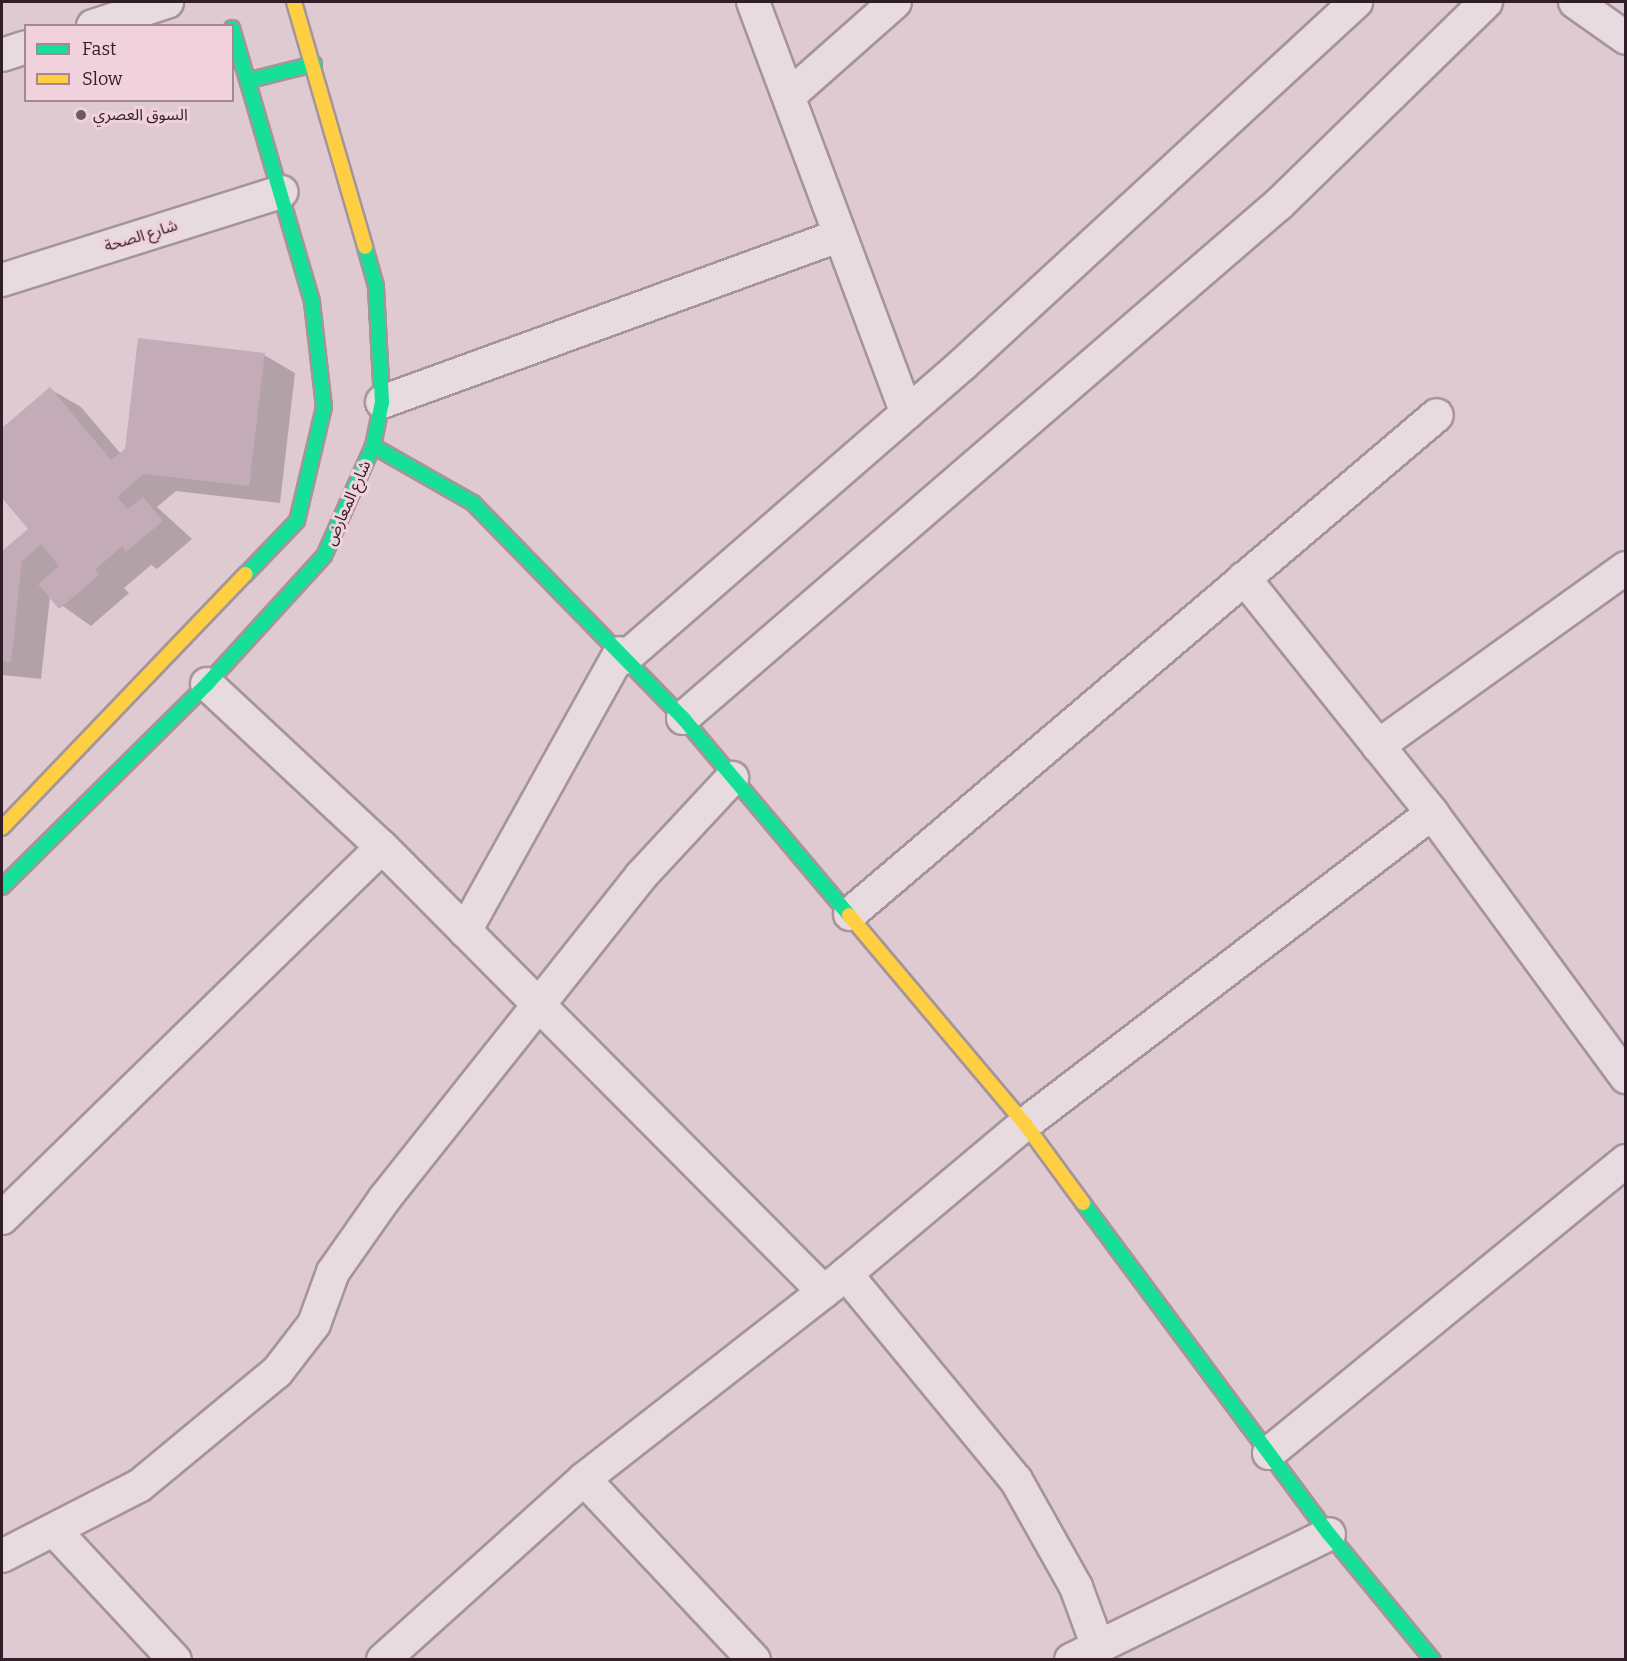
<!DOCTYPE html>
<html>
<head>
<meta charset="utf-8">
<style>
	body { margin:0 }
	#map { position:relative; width:1627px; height:1661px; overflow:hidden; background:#e0cad2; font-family:Bitter,"Noto Sans Arabic",serif }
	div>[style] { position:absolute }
	.shadow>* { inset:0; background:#0003 }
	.building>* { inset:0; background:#c3acb8 }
	.roads { filter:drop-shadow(2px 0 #a5949b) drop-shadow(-2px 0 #a5949b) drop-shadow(0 2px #a5949b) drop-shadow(0 -2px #a5949b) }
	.street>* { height:32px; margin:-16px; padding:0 16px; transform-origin:16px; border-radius:16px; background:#e8dbe0 }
	.fast>* { height:14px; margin:-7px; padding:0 7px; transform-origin:7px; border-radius:7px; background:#16e098 }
	.slow>* { height:14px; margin:-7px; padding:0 7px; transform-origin:7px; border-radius:7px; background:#ffcf43 }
	.dots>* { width:16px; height:16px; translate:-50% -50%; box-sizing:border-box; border:3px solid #f0d1dc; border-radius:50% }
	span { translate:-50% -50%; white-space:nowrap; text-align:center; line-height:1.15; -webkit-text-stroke:6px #f0d1dc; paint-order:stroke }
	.poi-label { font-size:16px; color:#311e29 }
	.left { translate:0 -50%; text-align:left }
	.street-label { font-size:16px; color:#311e29 }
	.frame { position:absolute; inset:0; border:3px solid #311e29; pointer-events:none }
	.legend { position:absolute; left:24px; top:24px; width:210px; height:78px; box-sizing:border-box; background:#f0d1dc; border:2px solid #a48994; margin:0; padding:8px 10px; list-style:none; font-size:18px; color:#311e29 }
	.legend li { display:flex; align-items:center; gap:12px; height:30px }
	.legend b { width:30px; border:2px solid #a48994 }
</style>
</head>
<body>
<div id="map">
	<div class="shadow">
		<div style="clip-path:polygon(264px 355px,295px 373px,280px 503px,176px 491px,157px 507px,192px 539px,157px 569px,151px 565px,124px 588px,129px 593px,91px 626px,50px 597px,41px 679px,2px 675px,2px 553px,30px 529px,2px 495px,2px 430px,50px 389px,81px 407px,121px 454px)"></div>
	</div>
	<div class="building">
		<div style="clip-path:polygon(138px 338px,265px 353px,249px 486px,144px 474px,117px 497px,128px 509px,143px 497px,163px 521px,126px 552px,122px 546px,95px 570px,99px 575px,59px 609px,38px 584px,59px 566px,41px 544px,22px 561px,11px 662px,2px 661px,2px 551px,28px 529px,2px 498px,2px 428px,50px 387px,111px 460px,125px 449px)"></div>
	</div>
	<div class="roads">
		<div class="street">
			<div style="left:753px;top:2px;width:439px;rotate:69.5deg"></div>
			<div style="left:1575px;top:2px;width:62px;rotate:35.2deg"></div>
			<div style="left:93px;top:26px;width:78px;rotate:-18deg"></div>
			<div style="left:2px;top:55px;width:25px;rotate:-18deg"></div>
			<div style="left:790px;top:95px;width:140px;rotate:-41.5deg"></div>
			<div style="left:2px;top:280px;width:293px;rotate:-17.5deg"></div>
			<div style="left:382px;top:402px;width:485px;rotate:-20deg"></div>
			<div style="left:1244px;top:578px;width:301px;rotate:51.3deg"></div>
			<div style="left:1432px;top:813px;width:328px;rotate:53.7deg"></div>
			<div style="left:625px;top:658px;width:447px;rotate:-41deg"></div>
			<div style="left:962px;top:365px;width:536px;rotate:-42.65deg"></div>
			<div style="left:207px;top:684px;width:239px;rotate:43deg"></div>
			<div style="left:382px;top:847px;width:627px;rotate:45.19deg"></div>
			<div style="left:683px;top:718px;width:788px;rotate:-40.78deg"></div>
			<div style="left:1280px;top:203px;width:288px;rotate:-44.3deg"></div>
			<div style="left:1378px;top:746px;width:305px;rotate:-35.7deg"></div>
			<div style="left:850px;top:914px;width:770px;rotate:-40.37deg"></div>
			<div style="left:465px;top:931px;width:318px;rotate:-60.9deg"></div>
			<div style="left:2px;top:1218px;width:531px;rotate:-44.31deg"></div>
			<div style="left:846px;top:1274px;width:267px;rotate:50.5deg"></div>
			<div style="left:1016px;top:1480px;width:123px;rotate:60.7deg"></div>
			<div style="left:1076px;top:1587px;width:64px;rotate:69.9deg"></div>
			<div style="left:1269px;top:1453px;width:461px;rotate:-39.3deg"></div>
			<div style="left:584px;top:1479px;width:248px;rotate:46.8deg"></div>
			<div style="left:55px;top:1531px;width:176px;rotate:47.1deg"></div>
			<div style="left:2px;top:1556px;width:154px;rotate:-27.1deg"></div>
			<div style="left:139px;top:1486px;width:179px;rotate:-39.6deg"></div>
			<div style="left:277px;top:1372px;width:61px;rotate:-52.4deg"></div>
			<div style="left:314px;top:1324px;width:55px;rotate:-69.9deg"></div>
			<div style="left:333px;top:1272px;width:90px;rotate:-54.9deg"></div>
			<div style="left:385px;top:1198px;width:411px;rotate:-51.5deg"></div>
			<div style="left:641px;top:876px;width:134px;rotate:-47.1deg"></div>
			<div style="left:383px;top:1660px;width:270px;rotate:-42deg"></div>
			<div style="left:584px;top:1479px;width:333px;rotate:-38deg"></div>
			<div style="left:846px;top:1274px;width:234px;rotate:-40deg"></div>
			<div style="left:1025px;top:1124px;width:512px;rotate:-37.38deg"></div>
			<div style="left:1071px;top:1660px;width:287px;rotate:-26deg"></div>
		</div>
		<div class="fast">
			<div style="left:232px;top:28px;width:285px;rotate:73.7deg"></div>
			<div style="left:312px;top:302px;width:106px;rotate:83.5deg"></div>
			<div style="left:324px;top:407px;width:117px;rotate:103.3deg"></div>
			<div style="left:297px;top:521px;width:74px;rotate:133.9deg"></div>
			<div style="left:250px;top:80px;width:66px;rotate:-14deg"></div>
			<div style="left:373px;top:446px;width:115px;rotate:29.7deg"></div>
			<div style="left:473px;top:503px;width:301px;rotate:45.7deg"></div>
			<div style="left:683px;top:718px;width:258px;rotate:49.9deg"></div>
			<div style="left:2px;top:887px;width:289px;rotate:-44.7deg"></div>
			<div style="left:207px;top:684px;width:173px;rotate:-47.6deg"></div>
			<div style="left:324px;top:556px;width:120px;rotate:-66deg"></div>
			<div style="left:373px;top:446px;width:45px;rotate:-78.4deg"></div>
			<div style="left:382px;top:402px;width:116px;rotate:-93deg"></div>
			<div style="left:376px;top:286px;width:41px;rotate:-105.8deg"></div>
			<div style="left:1083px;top:1203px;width:412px;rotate:53.4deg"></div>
			<div style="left:1329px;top:1534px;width:163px;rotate:50.5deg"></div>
		</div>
		<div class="slow">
			<div style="left:294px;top:2px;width:255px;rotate:73.8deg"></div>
			<div style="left:2px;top:828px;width:352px;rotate:-46.2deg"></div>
			<div style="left:849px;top:915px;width:273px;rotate:49.9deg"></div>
			<div style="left:1025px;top:1124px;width:98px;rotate:53.7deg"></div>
		</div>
	</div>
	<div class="dots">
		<div style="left:81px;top:115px;background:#6e5a64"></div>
	</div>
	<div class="poi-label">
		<span class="left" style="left:93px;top:115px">السوق العصري</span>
	</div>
	<div class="street-label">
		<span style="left:141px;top:236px;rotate:-17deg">شارع الصحة</span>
		<span style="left:348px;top:503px;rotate:-66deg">شارع المعارض</span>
	</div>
	<div class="frame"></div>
	<ul class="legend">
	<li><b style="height:8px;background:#16e098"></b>Fast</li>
	<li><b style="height:8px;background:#ffcf43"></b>Slow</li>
	</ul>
</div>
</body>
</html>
